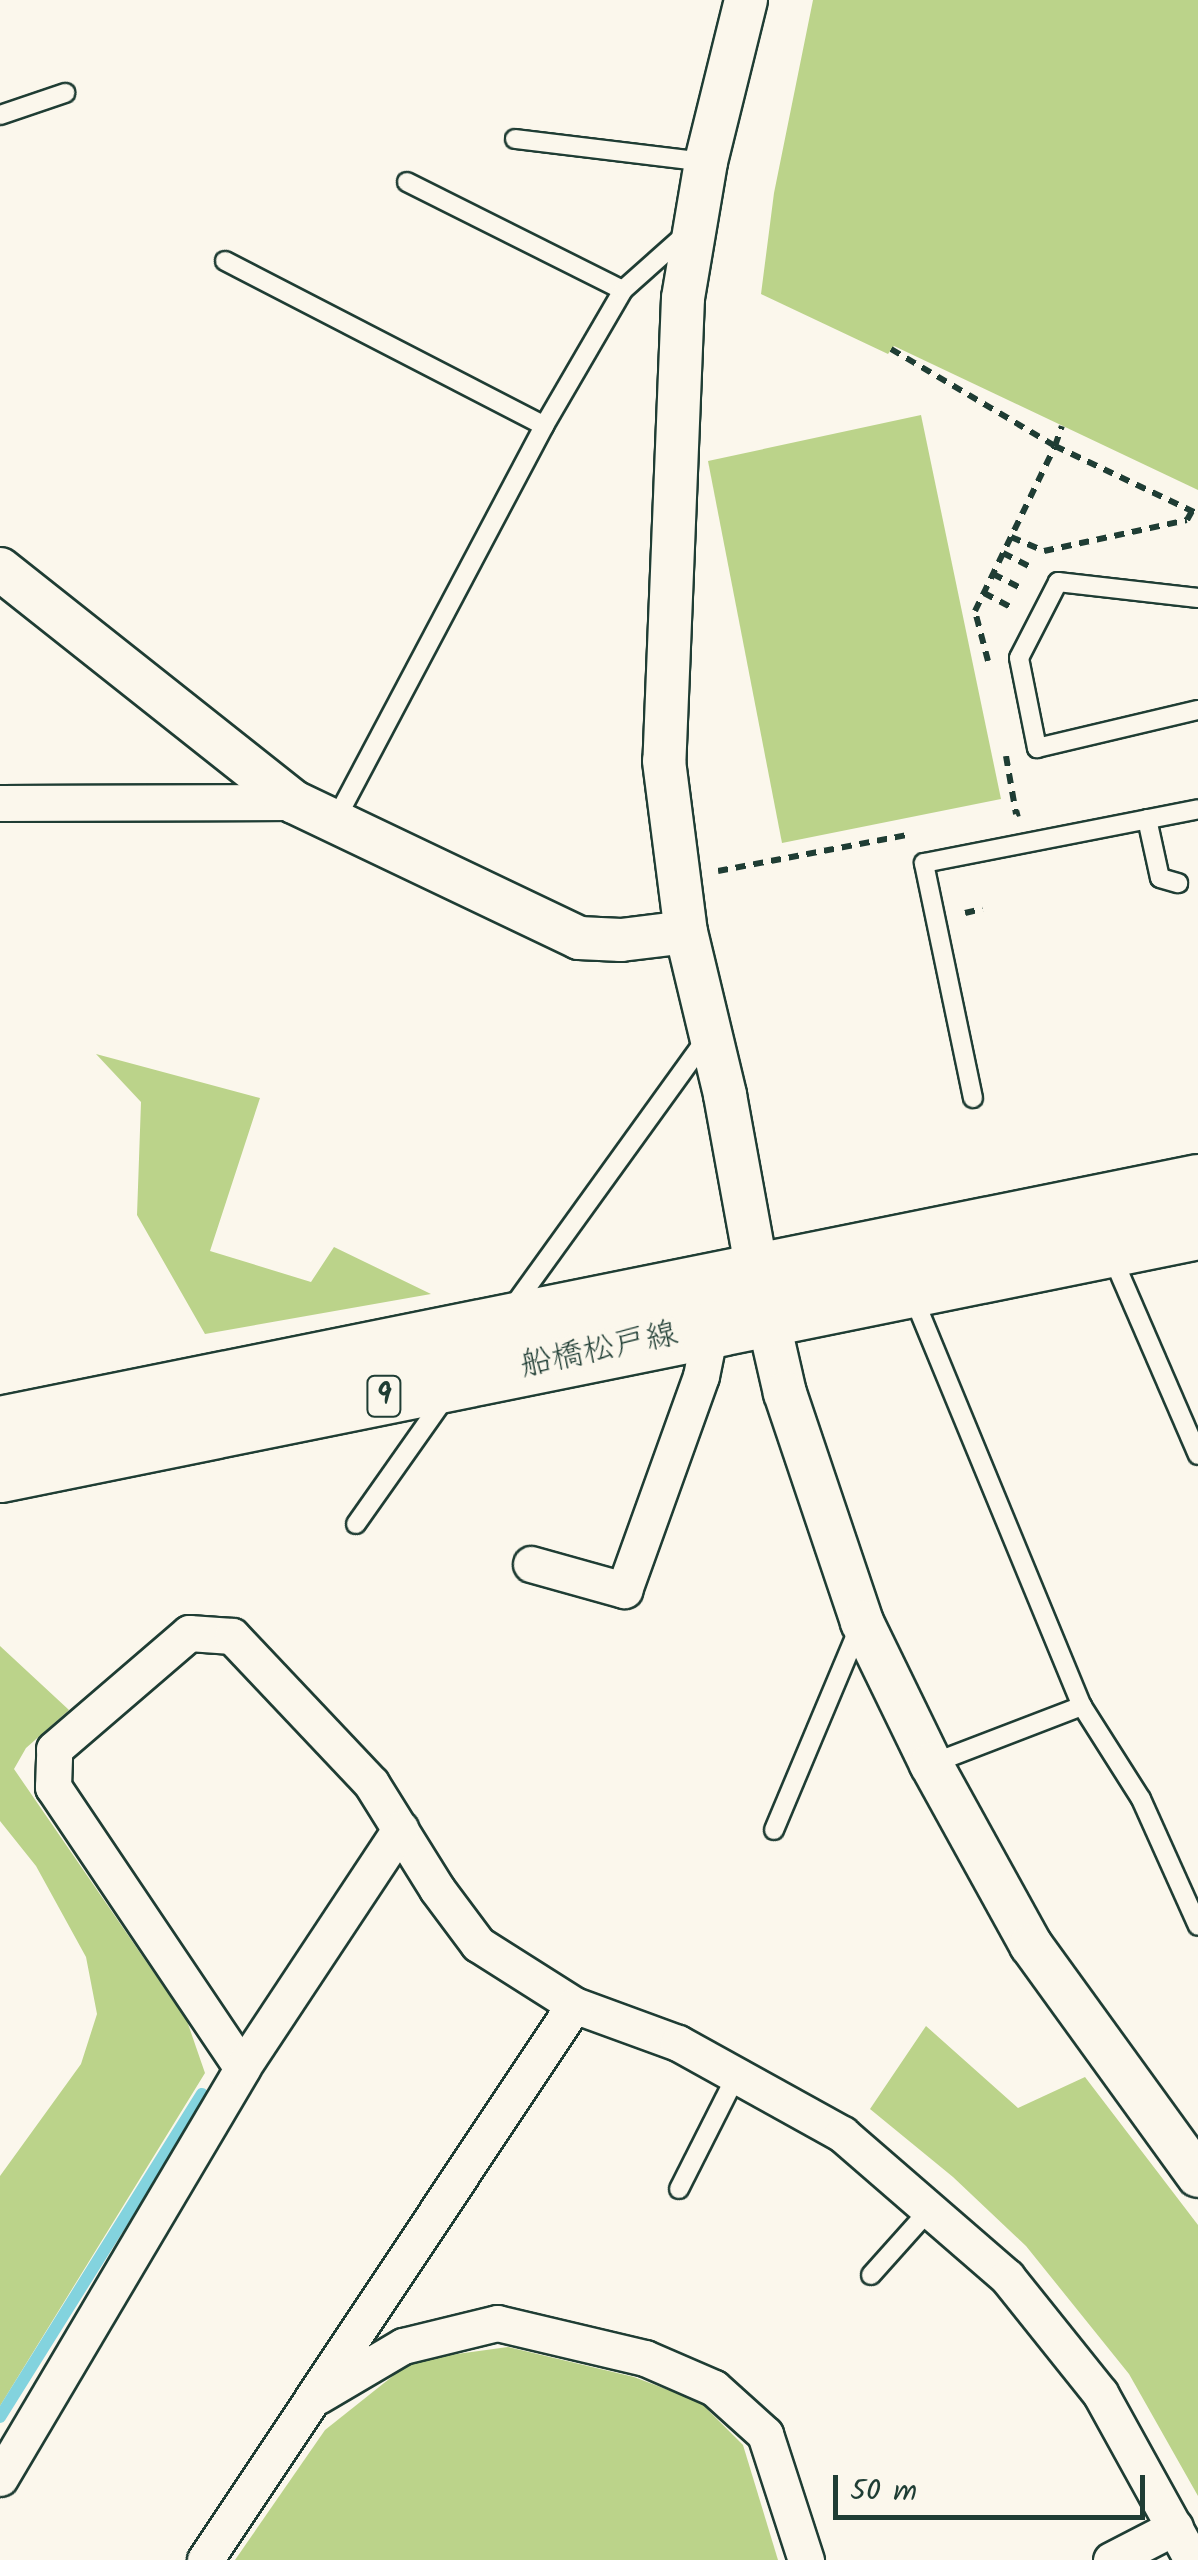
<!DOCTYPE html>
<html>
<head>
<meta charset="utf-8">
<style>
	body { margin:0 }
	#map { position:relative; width:1198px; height:2560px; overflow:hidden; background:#fbf7ec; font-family:Kalam,"Klee One",sans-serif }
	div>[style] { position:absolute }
	.green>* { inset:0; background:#bbd38a }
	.stream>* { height:12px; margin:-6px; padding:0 6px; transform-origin:6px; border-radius:6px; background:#83d3de }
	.path>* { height:6px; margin-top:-3px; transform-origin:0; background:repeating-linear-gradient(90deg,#1f3d34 0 10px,transparent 0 18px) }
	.roads { filter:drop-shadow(2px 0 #1f3d34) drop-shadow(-2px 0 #1f3d34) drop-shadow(0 2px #1f3d34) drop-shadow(0 -2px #1f3d34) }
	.service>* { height:18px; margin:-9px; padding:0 9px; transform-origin:9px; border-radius:9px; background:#fbf7ec }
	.minor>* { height:35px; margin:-17.5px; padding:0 17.5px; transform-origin:17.5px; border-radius:17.5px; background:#fbf7ec }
	.tertiary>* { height:42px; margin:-21px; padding:0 21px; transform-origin:21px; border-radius:21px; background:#fbf7ec }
	.primary>* { height:55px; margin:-27.5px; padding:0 27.5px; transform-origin:27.5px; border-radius:27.5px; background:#fbf7ec }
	span { translate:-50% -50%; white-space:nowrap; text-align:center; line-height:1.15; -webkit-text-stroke:10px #fbf7ec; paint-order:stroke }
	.shield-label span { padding:2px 8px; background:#fbf7ec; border:2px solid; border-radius:8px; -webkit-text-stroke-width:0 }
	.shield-label { font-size:30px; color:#1f3d34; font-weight:700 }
	.street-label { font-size:32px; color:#1f3d34 }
	.scale { position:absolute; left:833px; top:2475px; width:312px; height:45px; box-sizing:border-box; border:5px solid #1f3d34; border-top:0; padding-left:12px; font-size:30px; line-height:35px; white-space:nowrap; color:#1f3d34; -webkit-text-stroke:8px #fbf7ec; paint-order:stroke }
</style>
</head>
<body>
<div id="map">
	<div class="green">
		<div style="clip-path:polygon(813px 0,1198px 0,1198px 490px,894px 346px,888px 354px,761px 294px,774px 193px)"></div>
		<div style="clip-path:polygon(921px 415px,1001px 799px,782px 843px,708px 461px)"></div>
		<div style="clip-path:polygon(96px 1054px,260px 1098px,210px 1251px,311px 1282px,334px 1247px,431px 1294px,205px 1334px,137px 1215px,141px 1102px)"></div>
		<div style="clip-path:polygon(0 1646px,69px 1710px,26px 1748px,14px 1769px,187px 2021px,205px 2073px,0 2406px,0 2176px,81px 2064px,97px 2014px,86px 1957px,36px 1866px,0 1821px)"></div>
		<div style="clip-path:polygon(926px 2026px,1018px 2108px,1085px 2077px,1198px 2225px,1198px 2496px,1129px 2374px,1026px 2246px,953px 2177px,870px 2109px)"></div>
		<div style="clip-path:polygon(508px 2347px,634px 2377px,700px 2402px,743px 2445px,778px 2560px,235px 2560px,325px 2430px,413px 2360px)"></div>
	</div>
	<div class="stream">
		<div style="left:0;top:2417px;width:381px;rotate:-58deg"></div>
	</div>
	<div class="path">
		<div style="left:891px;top:349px;width:191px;rotate:30.6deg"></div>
		<div style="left:1055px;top:446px;width:21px;rotate:-71deg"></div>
		<div style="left:1011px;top:537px;width:36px;rotate:23deg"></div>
		<div style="left:1044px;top:551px;width:146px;rotate:-12.2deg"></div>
		<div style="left:1187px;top:520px;width:10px;rotate:-61deg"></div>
		<div style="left:1003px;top:553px;width:34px;rotate:27deg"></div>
		<div style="left:993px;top:574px;width:34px;rotate:27deg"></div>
		<div style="left:984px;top:593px;width:34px;rotate:28deg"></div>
		<div style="left:988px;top:661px;width:52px;rotate:-104.6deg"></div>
		<div style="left:975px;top:611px;width:183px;rotate:-64.1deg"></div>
		<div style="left:1055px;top:446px;width:158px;rotate:25.4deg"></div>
		<div style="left:1006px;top:756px;width:59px;rotate:80.2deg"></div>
		<div style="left:1016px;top:814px;width:4px;rotate:-14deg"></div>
		<div style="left:718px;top:871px;width:197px;rotate:-10.8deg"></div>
		<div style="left:965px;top:913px;width:18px;rotate:-13deg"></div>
	</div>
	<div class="roads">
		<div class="service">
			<div style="left:0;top:115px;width:69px;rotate:-18.7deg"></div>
			<div style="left:515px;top:139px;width:192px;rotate:6.9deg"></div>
			<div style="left:407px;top:182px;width:241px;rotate:26.6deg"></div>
			<div style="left:225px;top:261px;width:359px;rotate:27.3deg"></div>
			<div style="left:1198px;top:598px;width:141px;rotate:-173.5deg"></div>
			<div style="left:1058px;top:582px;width:85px;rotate:117.2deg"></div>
			<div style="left:1019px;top:658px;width:92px;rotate:78.7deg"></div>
			<div style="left:1037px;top:748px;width:165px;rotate:-13.3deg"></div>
			<div style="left:336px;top:819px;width:445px;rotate:-62.1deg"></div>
			<div style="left:544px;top:426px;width:157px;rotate:-59.8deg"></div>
			<div style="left:623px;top:290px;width:87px;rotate:-41.7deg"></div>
			<div style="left:1147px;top:819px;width:60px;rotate:77.6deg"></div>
			<div style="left:1160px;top:878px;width:19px;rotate:16deg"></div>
			<div style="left:973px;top:1098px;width:240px;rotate:-101.8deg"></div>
			<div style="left:924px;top:863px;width:279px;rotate:-11.1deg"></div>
			<div style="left:1111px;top:1254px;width:219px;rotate:66.6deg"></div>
			<div style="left:912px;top:1294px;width:446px;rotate:67.6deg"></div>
			<div style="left:1082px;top:1706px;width:110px;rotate:57.6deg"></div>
			<div style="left:1141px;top:1799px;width:139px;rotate:65.8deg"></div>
			<div style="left:512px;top:1308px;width:333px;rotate:-54.2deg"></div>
			<div style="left:356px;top:1524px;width:154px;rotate:-54.8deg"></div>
			<div style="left:931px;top:1764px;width:162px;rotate:-21deg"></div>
			<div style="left:774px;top:1830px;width:219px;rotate:-67.2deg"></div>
			<div style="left:679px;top:2189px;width:129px;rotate:-63.2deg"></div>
			<div style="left:871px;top:2275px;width:90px;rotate:-48.2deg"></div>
		</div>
		<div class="minor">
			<div style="left:0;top:803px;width:294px;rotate:-0.2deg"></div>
			<div style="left:531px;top:1564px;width:97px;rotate:15.6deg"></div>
			<div style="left:624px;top:1590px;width:227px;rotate:-70.2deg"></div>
			<div style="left:701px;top:1376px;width:50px;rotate:-78.5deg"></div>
			<div style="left:242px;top:2068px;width:339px;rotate:-123.9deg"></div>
			<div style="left:53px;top:1787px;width:38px;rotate:-88deg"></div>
			<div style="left:54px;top:1749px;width:178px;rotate:-40.7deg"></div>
			<div style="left:189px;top:1633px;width:43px;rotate:4deg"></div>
			<div style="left:232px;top:1636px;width:202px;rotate:46.6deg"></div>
			<div style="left:371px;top:1783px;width:125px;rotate:58.1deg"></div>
			<div style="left:437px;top:1889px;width:69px;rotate:53.3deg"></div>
			<div style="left:478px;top:1944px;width:114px;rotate:32.4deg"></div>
			<div style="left:574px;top:2005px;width:111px;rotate:20.1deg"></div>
			<div style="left:678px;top:2043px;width:188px;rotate:29deg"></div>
			<div style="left:842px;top:2134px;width:218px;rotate:40.9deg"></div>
			<div style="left:1007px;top:2277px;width:149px;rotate:51.3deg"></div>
			<div style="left:1100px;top:2393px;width:191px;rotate:61.1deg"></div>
			<div style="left:318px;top:2396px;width:99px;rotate:-30.5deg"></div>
			<div style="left:403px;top:2346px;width:97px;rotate:-13.7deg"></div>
			<div style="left:497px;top:2323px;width:152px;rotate:13.3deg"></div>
			<div style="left:645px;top:2358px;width:75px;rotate:23.5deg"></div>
			<div style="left:714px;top:2388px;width:69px;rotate:42deg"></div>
			<div style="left:765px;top:2434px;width:133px;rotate:72deg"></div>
			<div style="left:0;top:2478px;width:476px;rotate:-59.4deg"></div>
			<div style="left:242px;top:2068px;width:287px;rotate:-56.5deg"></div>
			<div style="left:205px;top:2560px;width:666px;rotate:-56.38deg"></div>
			<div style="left:1111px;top:2560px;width:72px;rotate:-27.3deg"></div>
		</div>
		<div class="tertiary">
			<div style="left:746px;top:0;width:167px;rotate:103.9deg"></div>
			<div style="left:706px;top:162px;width:138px;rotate:99.6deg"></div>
			<div style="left:683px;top:298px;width:463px;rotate:92.3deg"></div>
			<div style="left:664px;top:761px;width:172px;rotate:82.7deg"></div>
			<div style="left:686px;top:932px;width:168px;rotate:76.5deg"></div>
			<div style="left:725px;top:1095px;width:179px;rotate:79.7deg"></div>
			<div style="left:757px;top:1271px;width:125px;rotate:77.1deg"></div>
			<div style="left:785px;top:1393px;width:242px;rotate:71.4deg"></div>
			<div style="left:862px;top:1622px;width:158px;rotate:64.1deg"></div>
			<div style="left:931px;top:1764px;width:207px;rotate:61.1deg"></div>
			<div style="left:1031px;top:1945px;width:285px;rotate:54.1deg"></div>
			<div style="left:0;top:569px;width:375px;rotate:38.4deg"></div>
			<div style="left:294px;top:802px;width:316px;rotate:25.5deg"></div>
			<div style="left:579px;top:938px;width:42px;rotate:2.7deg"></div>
			<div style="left:621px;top:940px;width:65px;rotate:-7deg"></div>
		</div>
		<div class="primary">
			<div style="left:0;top:1424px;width:1222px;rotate:-11.42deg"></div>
			<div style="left:0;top:1474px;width:1222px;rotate:-11.47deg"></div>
		</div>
	</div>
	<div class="shield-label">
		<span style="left:384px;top:1396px">9</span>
	</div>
	<div class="street-label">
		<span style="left:599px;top:1351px;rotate:-12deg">船橋松戸線</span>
	</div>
	<div class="scale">50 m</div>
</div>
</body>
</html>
